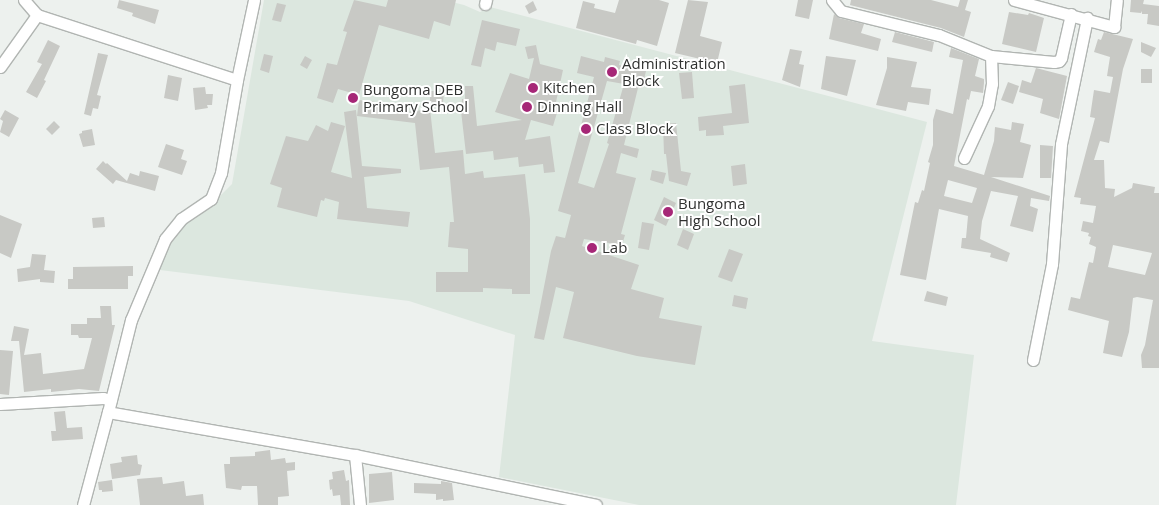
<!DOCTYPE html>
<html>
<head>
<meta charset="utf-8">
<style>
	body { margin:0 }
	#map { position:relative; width:1159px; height:505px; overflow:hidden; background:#edf1ee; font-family:"Open Sans",sans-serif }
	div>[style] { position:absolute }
	.built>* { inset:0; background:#dce7df }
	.building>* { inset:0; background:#c8c9c5 }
	.roads { filter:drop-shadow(1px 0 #b1b5b2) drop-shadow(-1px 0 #b1b5b2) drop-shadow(0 1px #b1b5b2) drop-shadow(0 -1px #b1b5b2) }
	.street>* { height:11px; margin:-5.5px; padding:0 5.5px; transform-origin:5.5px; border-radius:5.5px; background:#fff }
	.dots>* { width:14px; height:14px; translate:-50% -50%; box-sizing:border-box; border:2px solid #fff; border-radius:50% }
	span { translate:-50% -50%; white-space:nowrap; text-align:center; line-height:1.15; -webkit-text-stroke:4px #fff; paint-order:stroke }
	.poi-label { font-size:15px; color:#303130 }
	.left { translate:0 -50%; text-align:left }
</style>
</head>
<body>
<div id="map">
	<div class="built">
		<div style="clip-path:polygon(264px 0,444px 0,464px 5px,480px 12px,490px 7px,927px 122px,872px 341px,974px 355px,956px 505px,639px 505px,499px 477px,515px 335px,409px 301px,160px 270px,174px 233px,189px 218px,218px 198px,232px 184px)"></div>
	</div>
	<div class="building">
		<div style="clip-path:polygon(119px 0,159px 10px,155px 24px,132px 16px,133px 13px,117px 8px)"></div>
		<div style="clip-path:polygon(354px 0,386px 7px,388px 0,456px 0,450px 26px,434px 21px,429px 39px,379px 25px,359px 95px,338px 89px,333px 103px,317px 98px,327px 63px,337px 65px,347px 32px,343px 31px)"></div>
		<div style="clip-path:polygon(619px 0,659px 0,669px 3px,657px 46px,637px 40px,636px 44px,576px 28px,583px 1px,595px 4px,594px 8px,615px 13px)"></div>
		<div style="clip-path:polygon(688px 0,708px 2px,700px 36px,722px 42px,717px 63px,675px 53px)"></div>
		<div style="clip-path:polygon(798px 0,813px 0,809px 19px,795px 16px)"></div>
		<div style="clip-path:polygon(851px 0,931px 0,958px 7px,960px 0,968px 0,965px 10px,971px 12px,964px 37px,941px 28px,850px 5px)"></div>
		<div style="clip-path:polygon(1131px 0,1144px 0,1143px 4px,1159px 6px,1159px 26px,1147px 24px,1148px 14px,1142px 14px,1142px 11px,1141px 13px,1130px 12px)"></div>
		<div style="clip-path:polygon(533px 1px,537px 10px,529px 14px,525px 6px)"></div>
		<div style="clip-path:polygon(277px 3px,286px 5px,281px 22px,272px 20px)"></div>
		<div style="clip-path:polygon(1009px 12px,1028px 15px,1029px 13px,1044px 18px,1036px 52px,1002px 44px)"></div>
		<div style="clip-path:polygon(834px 14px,839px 18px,864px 24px,861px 33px,881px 39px,878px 51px,829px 39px)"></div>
		<div style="clip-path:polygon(482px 20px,520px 29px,516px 46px,497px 42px,495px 51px,485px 48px,481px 67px,471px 65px)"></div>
		<div style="clip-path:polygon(895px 32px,934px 42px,932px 52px,892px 42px)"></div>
		<div style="clip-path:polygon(evenodd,1104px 32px,1133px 39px,1123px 69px,1109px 143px,1100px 141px,1094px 160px,1104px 160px,1105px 188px,1115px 189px,1114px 197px,1132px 188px,1133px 183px,1155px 187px,1154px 193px,1159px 193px,1159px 368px,1142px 368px,1141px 355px,1145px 345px,1153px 300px,1137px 297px,1133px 298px,1129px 332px,1122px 357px,1103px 353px,1109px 321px,1068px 310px,1071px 297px,1080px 299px,1089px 262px,1093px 263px,1096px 247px,1089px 244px,1091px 237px,1088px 236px,1089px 233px,1081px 231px,1083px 221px,1093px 223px,1096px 206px,1080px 204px,1081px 198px,1074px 197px,1095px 118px,1090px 117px,1094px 90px,1110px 93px,1113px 77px,1107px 76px,1110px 57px,1094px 52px,1098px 39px,1101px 40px,1104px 32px,1113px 245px,1152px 253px,1145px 275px,1108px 267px,1113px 245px)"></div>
		<div style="clip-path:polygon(48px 40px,60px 46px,44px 80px,46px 81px,37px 98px,26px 92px,42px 64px,37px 62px)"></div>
		<div style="clip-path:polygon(1141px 42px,1156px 48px,1151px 57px,1141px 52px)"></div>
		<div style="clip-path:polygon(536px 45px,540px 64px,563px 70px,556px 102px,560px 103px,553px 126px,531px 120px,525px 140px,550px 136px,555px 172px,544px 173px,543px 164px,519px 167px,518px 157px,494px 160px,493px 151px,466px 154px,461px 111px,462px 99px,465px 99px,465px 86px,473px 86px,477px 126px,522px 120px,495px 112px,510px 73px,529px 79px,534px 58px,528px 59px,525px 47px)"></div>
		<div style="clip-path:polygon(evenodd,951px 48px,979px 59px,975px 76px,984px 79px,984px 83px,983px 93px,971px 91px,969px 100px,967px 99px,954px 166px,984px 175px,994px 141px,995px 127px,1011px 130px,1012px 122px,1024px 124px,1020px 142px,1031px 145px,1023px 178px,991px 177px,1050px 196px,1049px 201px,1031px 198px,1030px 206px,1038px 209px,1033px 232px,1010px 226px,1018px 196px,991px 191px,982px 221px,980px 239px,1010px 253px,1007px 262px,990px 257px,991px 253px,961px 248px,962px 238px,966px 238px,968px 216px,939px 209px,926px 280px,900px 275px,915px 202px,918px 203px,922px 190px,924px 191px,930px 163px,928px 162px,933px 145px,933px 120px,936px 109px,953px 114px,963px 60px,949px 57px,951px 48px,948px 180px,977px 188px,972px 203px,944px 196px,948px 180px)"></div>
		<div style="clip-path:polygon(790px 49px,802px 51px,799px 64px,804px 65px,800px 87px,782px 80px)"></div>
		<div style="clip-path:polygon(98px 53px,108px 55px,97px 95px,101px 96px,98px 109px,93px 108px,91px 116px,84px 114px)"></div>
		<div style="clip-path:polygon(264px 54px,273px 56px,269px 73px,260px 70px)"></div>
		<div style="clip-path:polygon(305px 56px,312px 60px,307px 69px,300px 65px)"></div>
		<div style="clip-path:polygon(evenodd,581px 56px,604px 62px,605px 57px,620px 61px,619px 65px,646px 71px,642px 88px,638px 88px,624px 145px,639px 149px,637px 158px,621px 153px,616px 173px,636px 178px,621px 234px,625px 235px,622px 245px,584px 239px,582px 246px,639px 265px,631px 289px,664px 298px,659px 318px,702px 326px,695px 365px,637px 356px,563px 338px,574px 292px,556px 287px,544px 340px,534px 338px,551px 251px,556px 236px,565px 238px,571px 215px,558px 211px,594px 77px,577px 73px,581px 56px,607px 81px,624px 84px,607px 143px,609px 144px,594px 188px,578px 183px,607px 81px)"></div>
		<div style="clip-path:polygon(826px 56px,856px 60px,847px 96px,821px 89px)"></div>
		<div style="clip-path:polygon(887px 57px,917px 62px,911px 87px,931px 89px,929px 105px,908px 102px,906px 111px,876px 105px,887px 68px)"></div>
		<div style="clip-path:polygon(1036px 68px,1067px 76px,1059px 119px,1040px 113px,1043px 99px,1019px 92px,1022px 80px,1031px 83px)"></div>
		<div style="clip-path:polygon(1141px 69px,1152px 69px,1152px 83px,1141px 83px)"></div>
		<div style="clip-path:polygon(692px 72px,694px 98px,682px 99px,679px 73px)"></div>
		<div style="clip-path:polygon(168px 75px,182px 78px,178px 101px,164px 98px)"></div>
		<div style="clip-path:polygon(1008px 82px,1019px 86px,1013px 104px,1001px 100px)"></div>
		<div style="clip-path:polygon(745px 84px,749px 123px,723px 126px,724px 135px,706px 136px,706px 130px,699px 131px,698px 117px,732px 113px,729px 86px)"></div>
		<div style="clip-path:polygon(205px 87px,206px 94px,213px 94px,212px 105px,207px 105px,208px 108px,195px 110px,193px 88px)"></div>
		<div style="clip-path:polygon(430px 91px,444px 91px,443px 103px,430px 102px)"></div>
		<div style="clip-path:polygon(359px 100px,408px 106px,407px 112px,430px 109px,435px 153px,463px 150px,465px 174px,483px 171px,484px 178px,525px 174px,530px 219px,530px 294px,512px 294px,512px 289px,483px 288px,483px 292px,436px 292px,436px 272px,468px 272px,468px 249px,448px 247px,450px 222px,454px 222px,449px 167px,420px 170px,415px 123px,357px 116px)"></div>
		<div style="clip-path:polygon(5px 110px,19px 118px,9px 137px,0 132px,3px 121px,0 119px)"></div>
		<div style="clip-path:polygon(356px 110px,362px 166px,401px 169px,401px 173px,364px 177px,367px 208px,410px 212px,408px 227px,337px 219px,339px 202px,325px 198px,324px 201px,321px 200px,317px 217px,277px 207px,282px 188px,270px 184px,286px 136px,308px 141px,316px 125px,328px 131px,331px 122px,345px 126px,331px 172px,352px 178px,344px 112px)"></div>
		<div style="clip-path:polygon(54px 121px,60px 127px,52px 135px,46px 129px)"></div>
		<div style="clip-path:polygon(676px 123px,681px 171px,691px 173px,687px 186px,669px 181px,666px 154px,664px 154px,663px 124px)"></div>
		<div style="clip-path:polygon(92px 129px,95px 145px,83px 147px,79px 134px,82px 133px,82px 131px)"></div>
		<div style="clip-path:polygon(166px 144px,184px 150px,181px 159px,187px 161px,182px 175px,158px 167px)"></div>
		<div style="clip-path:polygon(1040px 145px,1053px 146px,1051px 178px,1040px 178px)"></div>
		<div style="clip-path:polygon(103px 161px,106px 164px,107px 163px,127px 181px,130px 173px,139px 176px,140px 171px,159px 176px,155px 191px,116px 180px,113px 184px,96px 169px)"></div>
		<div style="clip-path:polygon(745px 164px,747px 184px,733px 186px,731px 166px)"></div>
		<div style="clip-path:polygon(652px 170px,666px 173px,663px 184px,650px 180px)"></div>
		<div style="clip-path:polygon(664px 197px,676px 203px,666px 226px,654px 220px)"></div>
		<div style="clip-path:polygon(0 215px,22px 224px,11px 258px,0 253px)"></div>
		<div style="clip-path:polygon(104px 217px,105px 227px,93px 228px,92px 218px)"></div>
		<div style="clip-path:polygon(642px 222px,654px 224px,649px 250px,638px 248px)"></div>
		<div style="clip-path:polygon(683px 229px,694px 234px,688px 250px,677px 245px)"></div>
		<div style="clip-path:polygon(729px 249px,743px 254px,732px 282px,718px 277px)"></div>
		<div style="clip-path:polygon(32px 254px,46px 255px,44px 270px,55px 271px,54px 283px,40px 282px,40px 279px,18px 282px,17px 269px,30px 267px)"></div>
		<div style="clip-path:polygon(133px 266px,133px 276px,128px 276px,128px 289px,68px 289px,68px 279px,73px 279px,73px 267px)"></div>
		<div style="clip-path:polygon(927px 291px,948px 297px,946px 306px,924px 301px)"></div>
		<div style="clip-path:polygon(734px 295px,748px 298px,746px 309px,732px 306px)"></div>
		<div style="clip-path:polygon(100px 306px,111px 306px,112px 325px,115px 325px,99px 391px,79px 389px,51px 392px,51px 389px,24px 392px,19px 341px,11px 341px,14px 326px,29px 329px,24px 355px,41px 353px,43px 374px,84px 369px,92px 338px,79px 338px,78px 335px,71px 335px,71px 324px,87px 324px,87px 318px,101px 318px)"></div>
		<div style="clip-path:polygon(0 350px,13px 351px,9px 395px,0 394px)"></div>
		<div style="clip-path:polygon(65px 411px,67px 428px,82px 427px,83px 439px,52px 441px,51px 431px,56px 431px,54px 412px)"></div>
		<div style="clip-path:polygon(270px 450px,271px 460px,285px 458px,286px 463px,295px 462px,295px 470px,287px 471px,289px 496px,278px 497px,278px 505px,258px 505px,257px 486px,242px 486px,241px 490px,226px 488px,224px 464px,230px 464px,230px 457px,255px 456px,255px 452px)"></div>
		<div style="clip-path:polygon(137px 455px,138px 464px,142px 465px,140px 475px,112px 479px,110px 464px,122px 462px,121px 457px)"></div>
		<div style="clip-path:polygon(344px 470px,346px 481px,349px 480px,350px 505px,341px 505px,340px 495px,333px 496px,332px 489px,330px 490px,329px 480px,333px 479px,332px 472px)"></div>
		<div style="clip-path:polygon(392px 472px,394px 500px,369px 503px,369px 474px)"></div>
		<div style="clip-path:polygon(162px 477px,163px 484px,184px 481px,186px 496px,203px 494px,204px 505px,140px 505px,137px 479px)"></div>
		<div style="clip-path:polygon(112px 480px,113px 491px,102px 492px,102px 490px,99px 490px,98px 482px)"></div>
		<div style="clip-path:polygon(441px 481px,452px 483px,454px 500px,443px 501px,443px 499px,436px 500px,436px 494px,414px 493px,414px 483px,441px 484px)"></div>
	</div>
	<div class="roads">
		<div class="street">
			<div style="left:24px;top:0;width:20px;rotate:49deg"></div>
			<div style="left:37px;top:15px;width:210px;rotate:18deg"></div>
			<div style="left:832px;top:0;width:14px;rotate:51deg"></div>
			<div style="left:841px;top:11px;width:101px;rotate:13.8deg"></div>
			<div style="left:939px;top:35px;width:56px;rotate:22deg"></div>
			<div style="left:991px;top:56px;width:63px;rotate:5.4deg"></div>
			<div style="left:1054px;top:62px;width:5px;rotate:-11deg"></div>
			<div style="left:1059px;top:61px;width:4px;rotate:-56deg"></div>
			<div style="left:1061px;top:58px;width:45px;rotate:-77.2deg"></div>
			<div style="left:1014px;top:0;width:104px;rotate:15.1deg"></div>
			<div style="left:1114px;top:27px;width:27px;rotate:-84deg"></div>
			<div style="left:485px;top:4px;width:4px;rotate:-76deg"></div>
			<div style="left:0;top:67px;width:64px;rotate:-54.6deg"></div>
			<div style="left:964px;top:158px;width:57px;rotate:-65.2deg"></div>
			<div style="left:988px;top:106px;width:22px;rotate:-80deg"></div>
			<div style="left:992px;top:84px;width:28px;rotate:-92deg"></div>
			<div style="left:1033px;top:360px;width:98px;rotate:-78.8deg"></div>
			<div style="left:1052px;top:264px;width:120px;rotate:-85.7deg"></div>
			<div style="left:1061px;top:144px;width:129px;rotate:-78.3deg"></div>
			<div style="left:0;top:404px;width:103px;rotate:-3.3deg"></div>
			<div style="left:103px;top:398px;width:8px;rotate:14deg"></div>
			<div style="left:108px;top:412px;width:95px;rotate:-76deg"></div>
			<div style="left:131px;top:320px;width:88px;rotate:-67.2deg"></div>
			<div style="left:165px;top:239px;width:26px;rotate:-51deg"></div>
			<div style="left:181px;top:219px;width:36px;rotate:-34deg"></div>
			<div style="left:211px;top:199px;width:28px;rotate:-69deg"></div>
			<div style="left:221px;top:173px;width:94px;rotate:-80.2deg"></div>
			<div style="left:237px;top:80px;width:82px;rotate:-78deg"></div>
			<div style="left:355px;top:455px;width:50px;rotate:84.3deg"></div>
			<div style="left:83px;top:505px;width:96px;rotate:-75deg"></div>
			<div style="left:108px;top:412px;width:251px;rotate:9.9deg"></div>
			<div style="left:355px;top:455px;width:246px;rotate:11.7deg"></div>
		</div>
	</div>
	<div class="dots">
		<div style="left:612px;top:72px;background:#a62777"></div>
		<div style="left:533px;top:88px;background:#a62777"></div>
		<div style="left:353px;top:98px;background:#a62777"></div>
		<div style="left:527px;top:107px;background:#a62777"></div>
		<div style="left:586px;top:129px;background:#a62777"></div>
		<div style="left:668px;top:212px;background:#a62777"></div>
		<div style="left:592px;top:248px;background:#a62777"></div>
	</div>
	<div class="poi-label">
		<span class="left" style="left:622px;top:72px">Administration<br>Block</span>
		<span class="left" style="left:543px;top:88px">Kitchen</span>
		<span class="left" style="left:363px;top:98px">Bungoma DEB<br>Primary School</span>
		<span class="left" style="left:537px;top:107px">Dinning Hall</span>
		<span class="left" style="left:596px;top:129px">Class Block</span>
		<span class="left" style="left:678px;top:212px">Bungoma<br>High School</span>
		<span class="left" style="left:602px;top:248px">Lab</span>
	</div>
</div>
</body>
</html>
